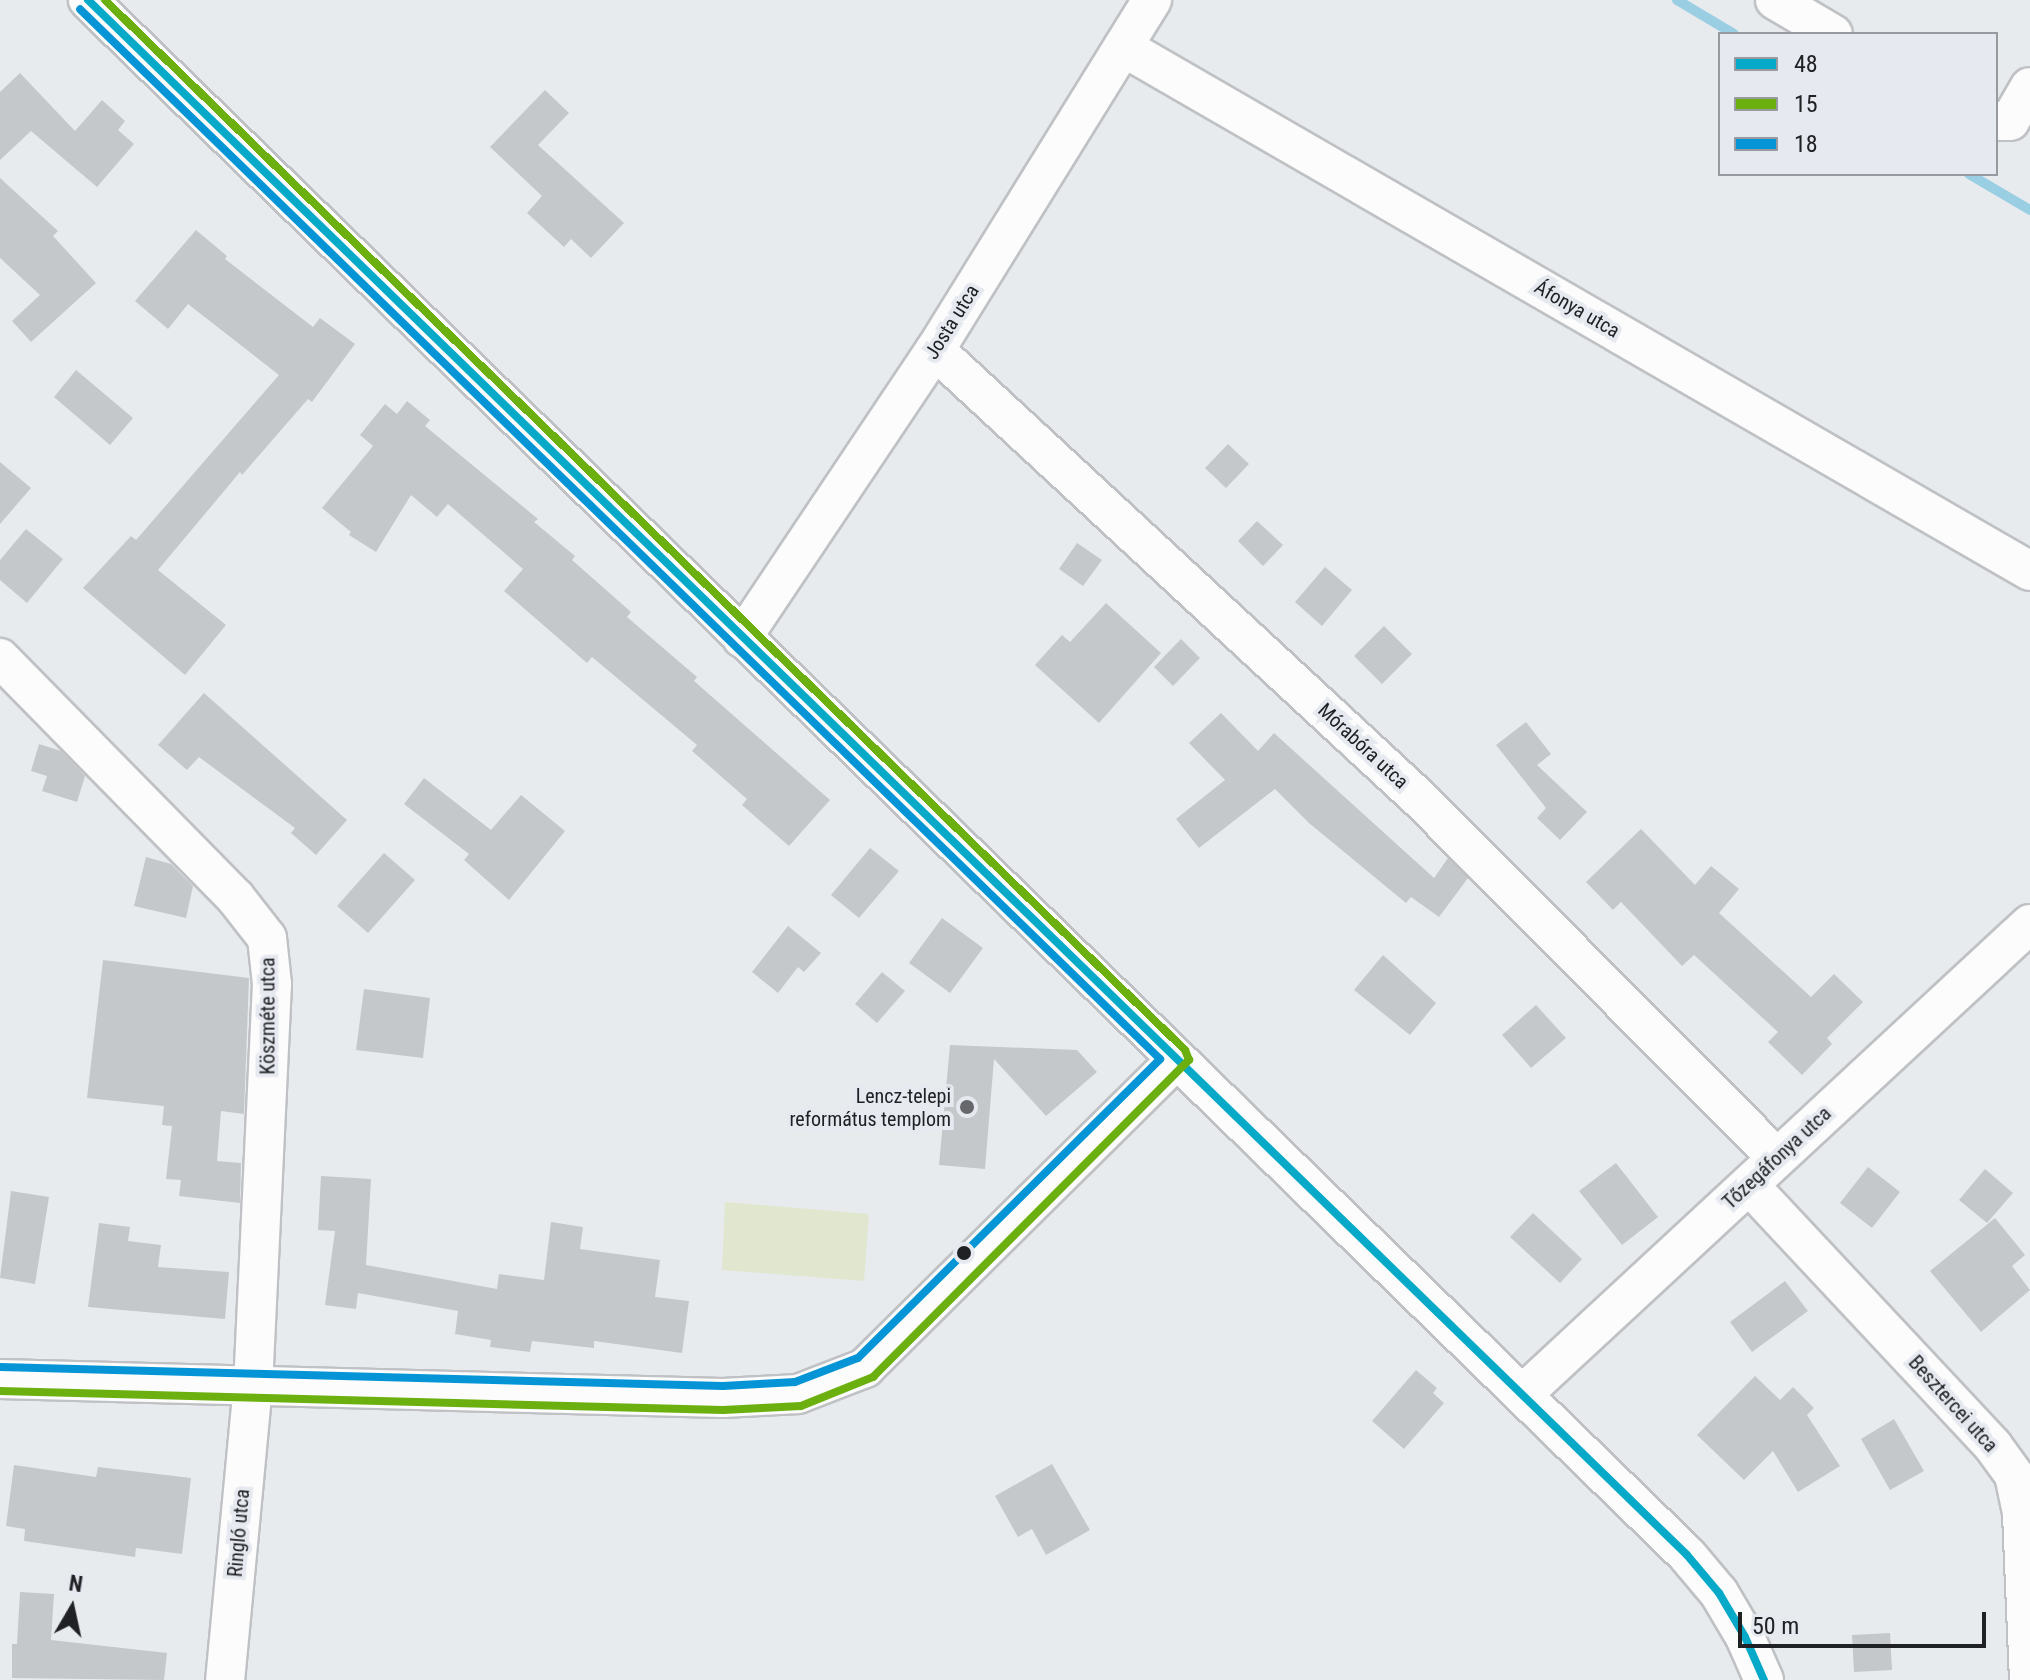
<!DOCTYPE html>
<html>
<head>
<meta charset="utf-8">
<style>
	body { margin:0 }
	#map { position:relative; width:2030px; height:1680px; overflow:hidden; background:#e8ebee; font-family:"Roboto Condensed",sans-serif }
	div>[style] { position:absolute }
	.green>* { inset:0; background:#e1e6cf }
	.stream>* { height:10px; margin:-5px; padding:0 5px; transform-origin:5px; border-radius:5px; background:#9acee2 }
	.building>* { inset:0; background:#c5c8ca }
	.roads { filter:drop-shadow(2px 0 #bfc1c4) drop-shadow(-2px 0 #bfc1c4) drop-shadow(0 2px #bfc1c4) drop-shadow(0 -2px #bfc1c4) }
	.minor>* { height:38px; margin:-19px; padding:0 19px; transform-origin:19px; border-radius:19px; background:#fcfcfc }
	.bus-1>* { height:8px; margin:-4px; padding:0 4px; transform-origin:4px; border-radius:4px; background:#07a9c8 }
	.bus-2>* { height:8px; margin:-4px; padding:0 4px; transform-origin:4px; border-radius:4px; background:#6bb00e }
	.bus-3>* { height:8px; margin:-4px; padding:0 4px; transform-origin:4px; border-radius:4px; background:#0595d6 }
	.dots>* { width:22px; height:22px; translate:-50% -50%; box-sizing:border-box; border:4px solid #e6eaf0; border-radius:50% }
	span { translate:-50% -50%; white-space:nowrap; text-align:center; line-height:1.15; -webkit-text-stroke:8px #e6eaf0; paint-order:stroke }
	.street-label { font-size:20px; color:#202124 }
	.poi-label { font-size:20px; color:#202124 }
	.right { translate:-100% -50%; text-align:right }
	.legend { position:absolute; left:1718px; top:32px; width:280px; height:144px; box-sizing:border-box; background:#e6eaf0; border:2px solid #979a9e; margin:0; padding:10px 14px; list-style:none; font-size:24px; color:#202124 }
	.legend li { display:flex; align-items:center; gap:16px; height:40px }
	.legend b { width:40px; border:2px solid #979a9e }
	.north { position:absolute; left:32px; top:1568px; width:80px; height:80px; -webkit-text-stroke:6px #e6eaf0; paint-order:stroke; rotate:9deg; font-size:22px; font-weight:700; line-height:32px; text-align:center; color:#202124 }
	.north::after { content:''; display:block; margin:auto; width:28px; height:36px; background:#202124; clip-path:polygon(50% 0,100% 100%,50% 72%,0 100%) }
	.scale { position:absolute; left:1738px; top:1612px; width:248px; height:36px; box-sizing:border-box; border:4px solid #202124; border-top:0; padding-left:10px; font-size:24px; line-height:28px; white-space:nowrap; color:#202124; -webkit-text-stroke:6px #e6eaf0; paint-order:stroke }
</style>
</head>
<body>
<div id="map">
	<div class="green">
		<div style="clip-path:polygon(725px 1202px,869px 1214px,864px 1281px,722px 1270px)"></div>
	</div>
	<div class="stream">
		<div style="left:1677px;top:0;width:66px;rotate:30.8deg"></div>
		<div style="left:1969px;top:174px;width:71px;rotate:30.5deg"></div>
	</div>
	<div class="building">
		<div style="clip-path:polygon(20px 73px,75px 131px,102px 100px,125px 121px,118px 130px,134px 144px,97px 187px,31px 131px,0 160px,0 92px)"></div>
		<div style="clip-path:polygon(545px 90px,569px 113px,538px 145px,624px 223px,591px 258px,571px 239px,564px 247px,527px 213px,542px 196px,490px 147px)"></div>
		<div style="clip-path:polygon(0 178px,58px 231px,53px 236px,96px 283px,31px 342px,12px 321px,40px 295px,0 258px)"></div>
		<div style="clip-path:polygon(196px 230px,227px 256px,225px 259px,313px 327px,320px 318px,355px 344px,312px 402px,308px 399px,242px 475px,240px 472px,158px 570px,226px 625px,185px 675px,83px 588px,131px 536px,136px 540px,279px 375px,188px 304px,168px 329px,135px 301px)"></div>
		<div style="clip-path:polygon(76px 370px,133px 418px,110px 445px,54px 397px)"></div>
		<div style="clip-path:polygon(407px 401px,430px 420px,425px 426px,538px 519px,534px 522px,575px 556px,572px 560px,631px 612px,627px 617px,697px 677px,694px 681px,830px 800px,789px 846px,742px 805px,747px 799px,692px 751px,697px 745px,592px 657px,587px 663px,504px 591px,523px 569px,448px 504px,437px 517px,411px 495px,376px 552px,349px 535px,351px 532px,322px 508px,373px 446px,360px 435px,385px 404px,397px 414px)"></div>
		<div style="clip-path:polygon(1228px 444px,1249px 464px,1226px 488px,1205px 468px)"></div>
		<div style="clip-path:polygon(0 462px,31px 488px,0 524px)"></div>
		<div style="clip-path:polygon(1257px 521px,1283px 545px,1263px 566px,1238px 541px)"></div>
		<div style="clip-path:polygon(26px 529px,63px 559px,27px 603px,0 580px,0 560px)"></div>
		<div style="clip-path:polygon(1077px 543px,1102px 560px,1083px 586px,1059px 569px)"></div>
		<div style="clip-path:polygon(1325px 567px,1352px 590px,1322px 626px,1295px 602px)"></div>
		<div style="clip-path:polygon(1106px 603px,1161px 653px,1099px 723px,1035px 665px,1062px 635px,1070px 642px)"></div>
		<div style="clip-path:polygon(1384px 626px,1412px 654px,1382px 684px,1354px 656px)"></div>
		<div style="clip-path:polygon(1181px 639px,1200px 658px,1173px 686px,1154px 667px)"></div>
		<div style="clip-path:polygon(204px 693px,347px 820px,316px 855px,291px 833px,295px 828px,199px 757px,187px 770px,158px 745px)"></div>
		<div style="clip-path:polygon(1221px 713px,1258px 751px,1274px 733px,1434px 878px,1448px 858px,1468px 878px,1439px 917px,1411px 897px,1406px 903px,1309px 823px,1275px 789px,1199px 848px,1176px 819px,1225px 780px,1189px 743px)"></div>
		<div style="clip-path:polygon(1526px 722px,1551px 754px,1537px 765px,1587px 812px,1560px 840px,1537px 818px,1546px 808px,1496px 745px)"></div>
		<div style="clip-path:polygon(39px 744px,61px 751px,85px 776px,77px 802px,42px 791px,47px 776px,31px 771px)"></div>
		<div style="clip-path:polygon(424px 778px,491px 830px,521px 795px,565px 831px,509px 900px,464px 860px,469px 854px,404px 804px)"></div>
		<div style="clip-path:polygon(1641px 829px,1695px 885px,1711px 866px,1739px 889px,1719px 913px,1811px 997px,1834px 974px,1863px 1002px,1827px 1038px,1832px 1044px,1802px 1075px,1768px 1042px,1778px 1032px,1694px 955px,1682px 966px,1621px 902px,1613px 910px,1586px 882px)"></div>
		<div style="clip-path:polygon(870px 848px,899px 871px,859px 918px,831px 895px)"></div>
		<div style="clip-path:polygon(384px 853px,415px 880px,368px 933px,337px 906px)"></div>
		<div style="clip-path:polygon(146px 857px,171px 864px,193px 886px,186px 918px,134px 906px)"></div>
		<div style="clip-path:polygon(942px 918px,983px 948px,950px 993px,909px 963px)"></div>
		<div style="clip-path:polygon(788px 926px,821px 953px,804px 972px,798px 967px,778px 993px,752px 972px)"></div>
		<div style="clip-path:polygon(1383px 955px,1436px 1003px,1410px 1035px,1354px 990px)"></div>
		<div style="clip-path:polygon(103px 960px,249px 978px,244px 1114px,221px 1111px,217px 1161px,241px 1163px,240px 1203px,179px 1196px,181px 1180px,166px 1179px,172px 1126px,162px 1125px,164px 1106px,87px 1098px)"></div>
		<div style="clip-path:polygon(882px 972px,905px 991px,877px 1023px,855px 1004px)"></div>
		<div style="clip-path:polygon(364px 989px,430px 998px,423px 1058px,356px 1050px)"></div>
		<div style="clip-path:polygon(1536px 1005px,1566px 1038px,1531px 1068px,1502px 1035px)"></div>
		<div style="clip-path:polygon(950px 1045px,1077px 1050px,1097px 1072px,1046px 1116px,994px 1059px,985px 1169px,939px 1165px)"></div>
		<div style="clip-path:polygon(1616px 1163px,1658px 1217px,1622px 1245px,1579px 1191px)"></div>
		<div style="clip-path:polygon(1868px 1167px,1900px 1192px,1872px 1228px,1840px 1203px)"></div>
		<div style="clip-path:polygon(1985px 1169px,2013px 1193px,1987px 1223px,1959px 1200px)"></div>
		<div style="clip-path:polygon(321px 1176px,371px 1179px,366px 1265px,497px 1289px,499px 1274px,544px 1280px,551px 1222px,583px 1227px,580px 1249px,660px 1260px,655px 1297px,689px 1301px,682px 1353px,594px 1341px,594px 1348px,532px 1341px,530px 1352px,490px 1347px,491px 1340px,455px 1334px,458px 1311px,358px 1293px,356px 1309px,325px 1305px,335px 1231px,318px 1230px)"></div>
		<div style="clip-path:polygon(11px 1191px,49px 1197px,35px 1284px,0 1278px)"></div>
		<div style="clip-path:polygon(1533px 1213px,1582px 1259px,1560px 1283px,1510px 1237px)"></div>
		<div style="clip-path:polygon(1995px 1218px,2025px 1255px,2012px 1266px,2030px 1290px,1981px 1332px,1930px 1271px)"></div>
		<div style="clip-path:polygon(99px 1223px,130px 1227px,128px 1241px,161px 1245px,158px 1267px,229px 1272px,225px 1319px,88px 1307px)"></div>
		<div style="clip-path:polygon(1785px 1281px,1808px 1311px,1752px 1352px,1730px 1322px)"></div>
		<div style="clip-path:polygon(1416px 1370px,1437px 1388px,1433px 1393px,1444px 1403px,1404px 1449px,1372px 1421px)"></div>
		<div style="clip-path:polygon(1755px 1376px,1780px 1400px,1793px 1387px,1814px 1408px,1807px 1415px,1840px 1466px,1798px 1492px,1773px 1451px,1744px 1480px,1697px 1435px)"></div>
		<div style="clip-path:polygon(1894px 1419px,1924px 1471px,1890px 1490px,1861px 1439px)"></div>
		<div style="clip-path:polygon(1052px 1464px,1090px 1530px,1046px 1555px,1032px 1529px,1018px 1537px,995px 1496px)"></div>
		<div style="clip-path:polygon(14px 1465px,96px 1477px,98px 1467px,191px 1478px,182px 1554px,136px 1548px,135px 1557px,24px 1541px,25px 1529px,6px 1526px)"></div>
		<div style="clip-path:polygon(20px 1592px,54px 1594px,51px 1640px,167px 1653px,164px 1680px,12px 1678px,12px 1644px,17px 1644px)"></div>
		<div style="clip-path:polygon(1890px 1633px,1892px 1670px,1854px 1672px,1852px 1635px)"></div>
	</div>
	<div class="roads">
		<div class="minor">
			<div style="left:88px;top:0;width:2230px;rotate:44.2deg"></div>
			<div style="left:1687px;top:1555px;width:50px;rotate:49.9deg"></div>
			<div style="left:1719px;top:1593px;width:51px;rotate:59.4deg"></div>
			<div style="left:1745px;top:1637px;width:47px;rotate:66.2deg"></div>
			<div style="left:1775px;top:0;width:67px;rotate:30.4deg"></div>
			<div style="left:1123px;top:47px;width:1047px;rotate:30.02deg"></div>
			<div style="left:1996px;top:121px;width:14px"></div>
			<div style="left:2010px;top:121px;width:39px;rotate:-60deg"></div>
			<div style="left:935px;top:350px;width:662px;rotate:42.8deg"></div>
			<div style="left:1421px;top:800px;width:503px;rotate:45.16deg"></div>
			<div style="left:742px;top:638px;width:347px;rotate:-56.2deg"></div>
			<div style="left:935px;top:350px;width:412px;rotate:-58.2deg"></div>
			<div style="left:0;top:658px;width:335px;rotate:45.5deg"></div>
			<div style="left:235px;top:897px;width:52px;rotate:52deg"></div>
			<div style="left:267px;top:938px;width:46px;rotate:83.8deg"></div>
			<div style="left:272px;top:984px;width:401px;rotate:92.7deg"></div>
			<div style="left:253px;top:1385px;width:296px;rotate:95.4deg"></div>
			<div style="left:1749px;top:1185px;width:357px;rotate:46.9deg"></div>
			<div style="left:1993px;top:1446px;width:36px;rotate:54deg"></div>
			<div style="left:2014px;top:1475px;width:39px;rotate:78deg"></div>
			<div style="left:2022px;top:1513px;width:167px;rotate:87.6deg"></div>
			<div style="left:0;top:1379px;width:723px;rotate:1.51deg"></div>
			<div style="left:723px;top:1398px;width:75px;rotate:-3.1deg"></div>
			<div style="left:798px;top:1394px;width:72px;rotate:-21.2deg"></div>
			<div style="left:865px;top:1368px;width:439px;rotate:-44.7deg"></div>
			<div style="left:1524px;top:1393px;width:690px;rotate:-42.83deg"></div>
		</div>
	</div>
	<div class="bus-1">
		<div style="left:88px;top:0;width:2230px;rotate:44.2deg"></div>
		<div style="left:1687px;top:1555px;width:50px;rotate:49.9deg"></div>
		<div style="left:1719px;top:1593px;width:51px;rotate:59.4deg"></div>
		<div style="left:1745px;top:1637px;width:47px;rotate:66.2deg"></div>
	</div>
	<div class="bus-2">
		<div style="left:0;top:1391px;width:723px;rotate:1.51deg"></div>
		<div style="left:723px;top:1410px;width:78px;rotate:-2.9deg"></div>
		<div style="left:801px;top:1406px;width:78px;rotate:-21.9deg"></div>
		<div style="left:873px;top:1377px;width:448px;rotate:-45.1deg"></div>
		<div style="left:1189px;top:1060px;width:11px;rotate:-112deg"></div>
		<div style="left:1185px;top:1050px;width:1506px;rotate:-135.81deg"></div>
	</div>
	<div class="bus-3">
		<div style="left:0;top:1367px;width:723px;rotate:1.51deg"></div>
		<div style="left:723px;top:1386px;width:72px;rotate:-3.2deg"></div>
		<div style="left:795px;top:1382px;width:67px;rotate:-20.9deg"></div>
		<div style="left:858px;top:1358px;width:425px;rotate:-44.7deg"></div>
		<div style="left:1160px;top:1059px;width:1506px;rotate:-135.81deg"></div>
	</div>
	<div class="dots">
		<div style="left:967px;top:1107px;background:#66686b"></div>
		<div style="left:964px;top:1253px;background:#202124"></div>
	</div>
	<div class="street-label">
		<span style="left:1577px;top:309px;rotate:30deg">Áfonya utca</span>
		<span style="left:952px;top:322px;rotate:-58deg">Josta utca</span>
		<span style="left:1363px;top:746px;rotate:43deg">Mórabóra utca</span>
		<span style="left:268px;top:1016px;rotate:-90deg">Köszméte utca</span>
		<span style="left:1777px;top:1158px;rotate:-43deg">Tőzegáfonya utca</span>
		<span style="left:1953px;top:1404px;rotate:48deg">Besztercei utca</span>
		<span style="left:239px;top:1533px;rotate:-85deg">Ringló utca</span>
	</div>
	<div class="poi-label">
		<span class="right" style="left:951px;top:1108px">Lencz-telepi<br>református templom</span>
	</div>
	<ul class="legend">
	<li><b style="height:10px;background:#07a9c8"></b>48</li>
	<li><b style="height:10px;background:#6bb00e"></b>15</li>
	<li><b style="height:10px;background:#0595d6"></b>18</li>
	</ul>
	<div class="north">N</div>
	<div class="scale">50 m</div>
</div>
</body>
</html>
